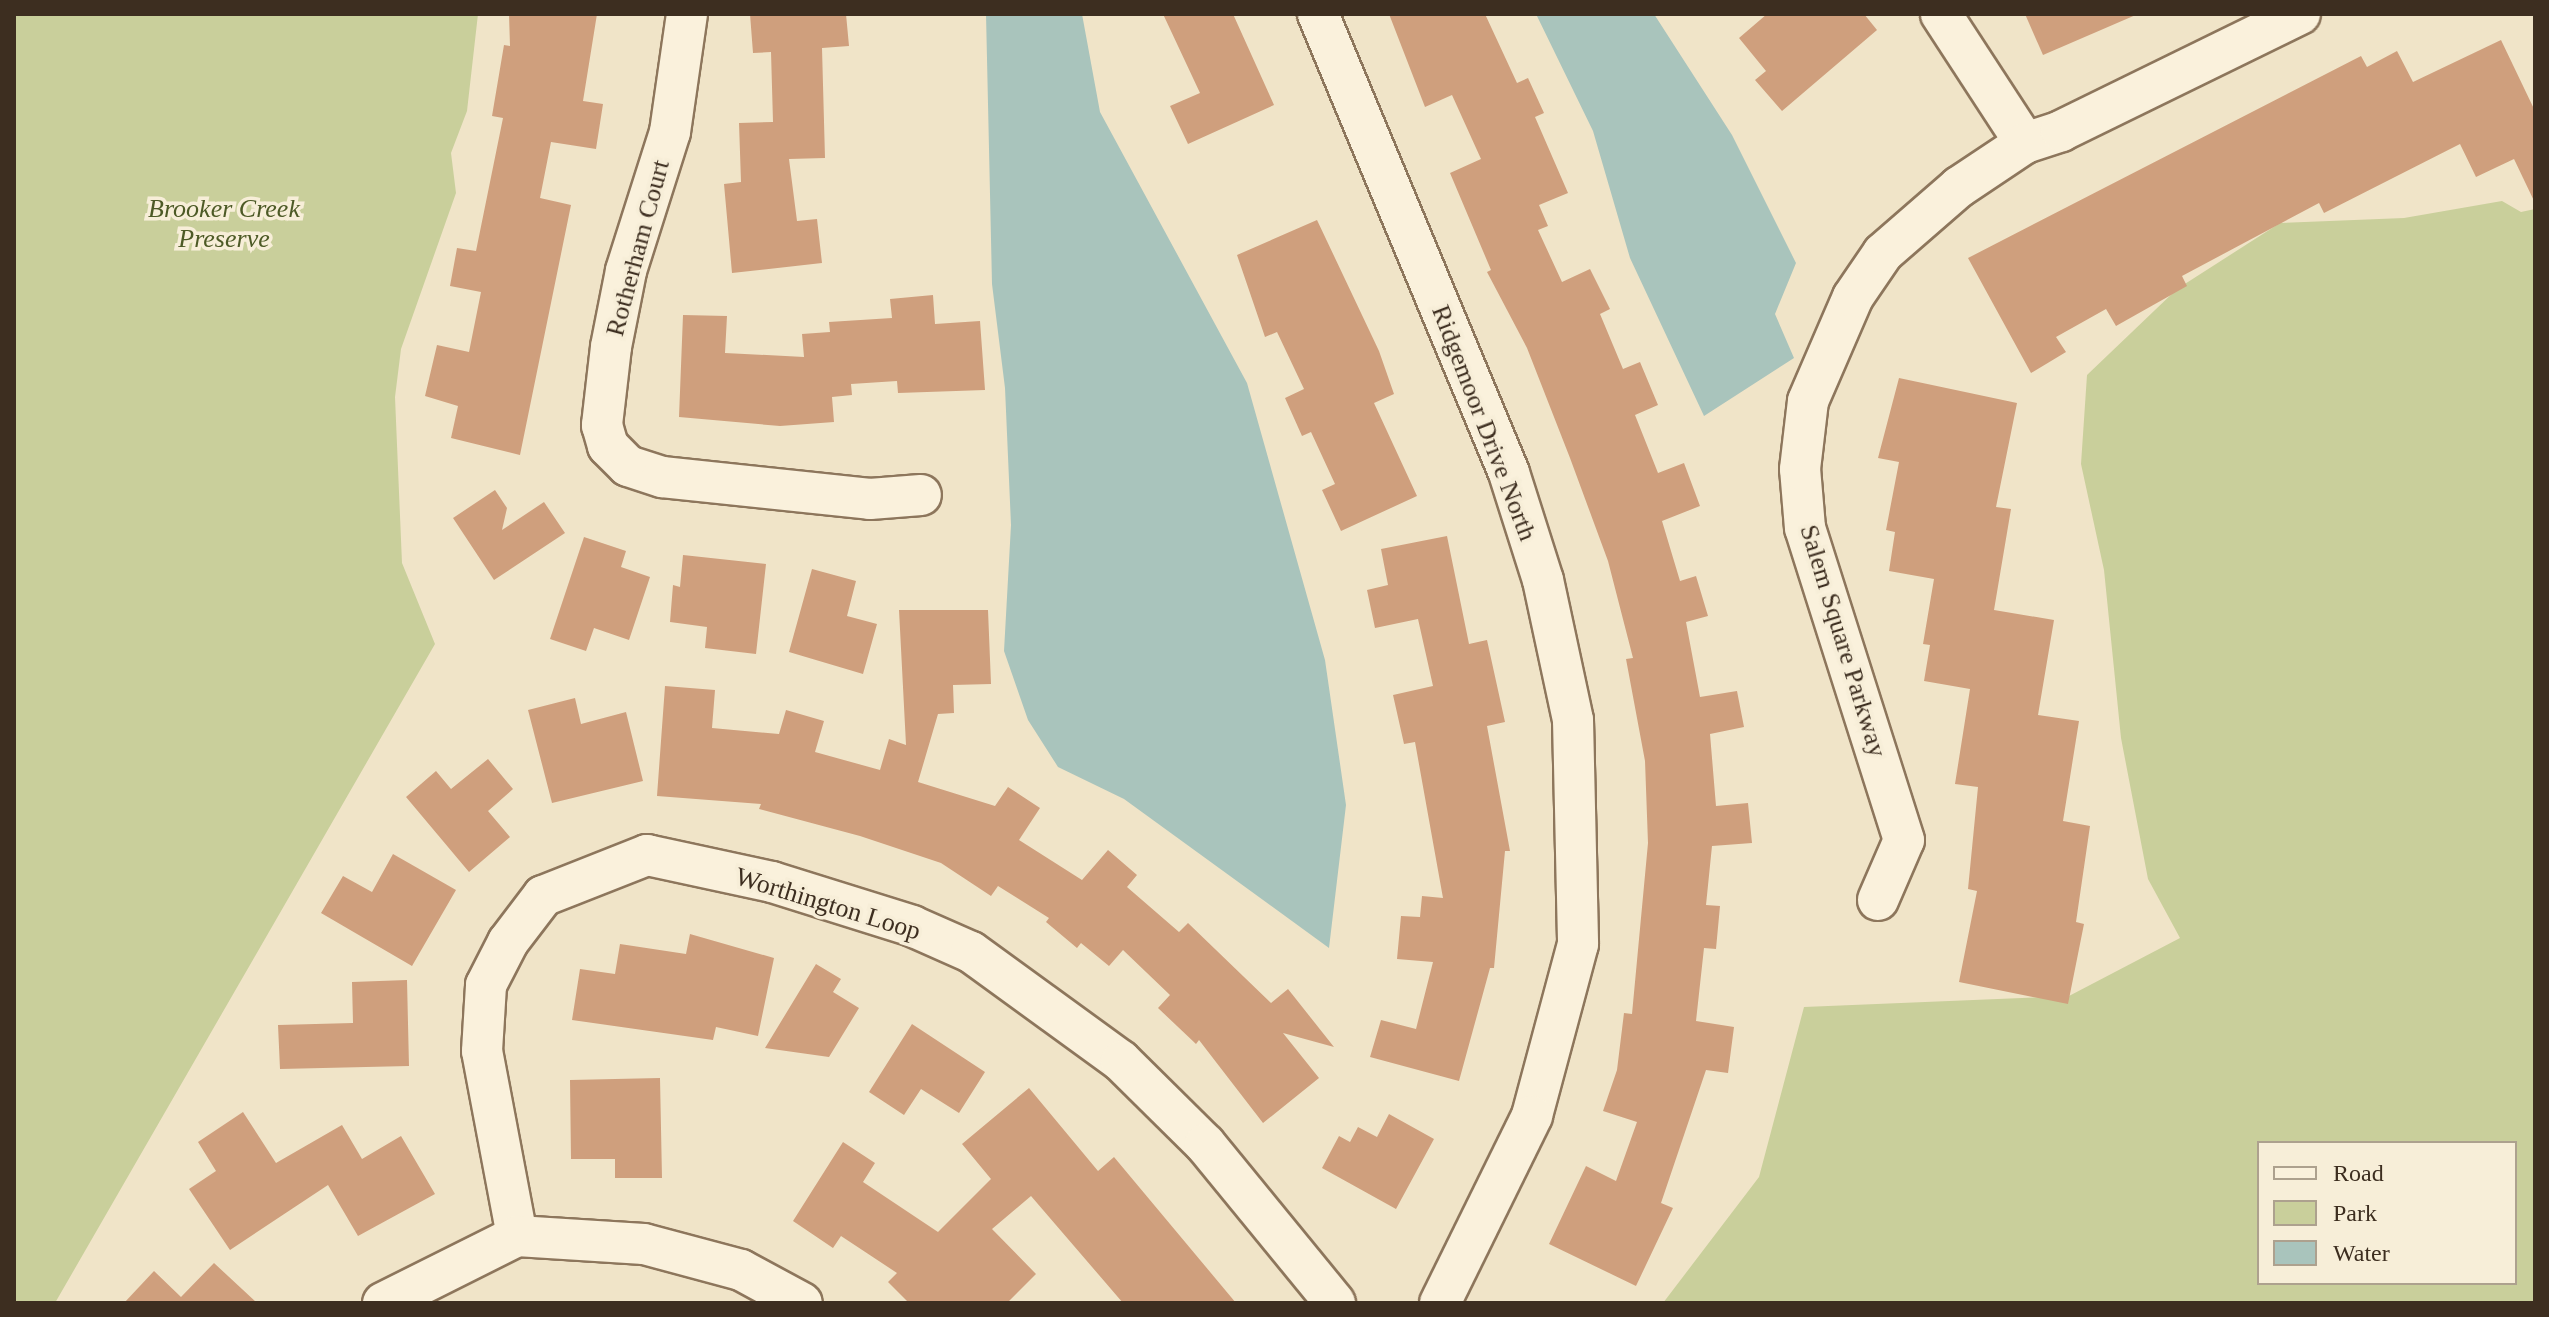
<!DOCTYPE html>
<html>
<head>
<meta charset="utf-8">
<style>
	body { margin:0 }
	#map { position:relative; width:2549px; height:1317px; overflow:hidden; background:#f0e4c8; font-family:Georgia,serif }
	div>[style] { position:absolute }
	.green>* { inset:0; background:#c9cf9b }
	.water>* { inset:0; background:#a9c4bc }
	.building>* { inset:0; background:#cf9f7d }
	.roads { filter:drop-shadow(2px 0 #8d765c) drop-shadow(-2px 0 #8d765c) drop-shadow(0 2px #8d765c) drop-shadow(0 -2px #8d765c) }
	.minor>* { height:40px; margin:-20px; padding:0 20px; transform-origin:20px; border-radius:20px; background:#faf1dc }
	span { translate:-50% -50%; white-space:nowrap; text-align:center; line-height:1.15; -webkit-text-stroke:7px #f7eed8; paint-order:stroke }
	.park-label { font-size:26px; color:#4d5a26; font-style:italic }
	.street-label { font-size:26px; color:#3d2e20 }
	.frame { position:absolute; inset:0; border:16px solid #3d2e20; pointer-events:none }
	.legend { position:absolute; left:2257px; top:1141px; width:260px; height:144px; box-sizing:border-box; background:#f7eed8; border:2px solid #ada18e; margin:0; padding:10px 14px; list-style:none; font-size:24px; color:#3d2e20 }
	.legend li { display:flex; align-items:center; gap:16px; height:40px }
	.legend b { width:40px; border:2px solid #ada18e }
</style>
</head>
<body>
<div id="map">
	<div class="green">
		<div style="clip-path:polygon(14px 14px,478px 14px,467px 111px,451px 153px,456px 193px,401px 349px,395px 397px,402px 563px,435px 644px,55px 1303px,14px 1303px)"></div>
		<div style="clip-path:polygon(evenodd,2502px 201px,2521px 212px,2535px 209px,2535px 1303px,1663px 1303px,1759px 1177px,1804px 1007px,2069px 996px,2180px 938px,2148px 879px,2121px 738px,2104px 570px,2081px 464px,2087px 375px,2177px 289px,2280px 223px,2404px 218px,2502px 201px,2259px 1143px,2515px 1143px,2515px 1283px,2259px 1283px,2259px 1143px)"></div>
	</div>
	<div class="water">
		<div style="clip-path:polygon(986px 14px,1082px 14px,1100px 112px,1247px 383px,1325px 660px,1346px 805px,1329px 948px,1124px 799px,1058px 767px,1028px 720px,1004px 651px,1011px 525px,1005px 388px,992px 284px)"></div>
		<div style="clip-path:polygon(1536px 14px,1654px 14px,1732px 135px,1796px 263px,1775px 314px,1794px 358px,1704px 416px,1630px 258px,1593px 131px)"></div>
	</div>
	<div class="building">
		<div style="clip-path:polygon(509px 14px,597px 14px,583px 101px,603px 104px,596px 149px,551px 142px,540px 198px,571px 205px,520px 455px,451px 438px,458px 406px,425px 396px,437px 345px,469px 352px,481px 292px,450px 286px,457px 248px,476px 251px,503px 118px,492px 116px,504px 45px,510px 46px)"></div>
		<div style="clip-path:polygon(750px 14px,846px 14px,849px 46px,822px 48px,825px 158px,789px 159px,797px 221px,817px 219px,822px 263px,732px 273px,724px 184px,741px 182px,739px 123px,773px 122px,771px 52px,753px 53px)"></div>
		<div style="clip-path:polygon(1163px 14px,1233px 14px,1274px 105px,1188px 144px,1170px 106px,1200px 93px)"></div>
		<div style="clip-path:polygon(1389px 14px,1485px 14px,1517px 83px,1528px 78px,1544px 113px,1535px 117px,1568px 193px,1539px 205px,1548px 226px,1538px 230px,1562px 282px,1590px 269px,1610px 309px,1600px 314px,1623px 369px,1640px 362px,1658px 405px,1635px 415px,1658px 473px,1684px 463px,1700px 506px,1662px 521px,1680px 581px,1696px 576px,1708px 616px,1686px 622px,1700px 697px,1737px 691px,1744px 727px,1710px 734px,1716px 806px,1748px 803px,1752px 843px,1712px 846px,1706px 905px,1720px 906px,1716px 949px,1704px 948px,1696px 1021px,1734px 1027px,1728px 1073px,1706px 1070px,1661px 1203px,1673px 1208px,1636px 1286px,1549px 1244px,1586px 1166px,1616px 1181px,1637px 1122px,1603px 1111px,1617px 1070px,1624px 1013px,1632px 1014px,1648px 843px,1645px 761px,1626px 659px,1633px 658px,1608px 561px,1570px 458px,1527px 348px,1487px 272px,1491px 270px,1450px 173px,1481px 159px,1452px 95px,1425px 107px)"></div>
		<div style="clip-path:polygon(1767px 14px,1864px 14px,1877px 30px,1782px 111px,1755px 80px,1766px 71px,1739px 38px)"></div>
		<div style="clip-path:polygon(2025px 14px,2138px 14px,2043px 55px)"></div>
		<div style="clip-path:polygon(2501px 40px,2535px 111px,2535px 203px,2514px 159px,2476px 177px,2460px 144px,2324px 213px,2319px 203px,2182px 276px,2187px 286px,2116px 326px,2106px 309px,2056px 337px,2066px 352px,2031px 373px,1968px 258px,2361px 56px,2367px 67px,2397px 51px,2413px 82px)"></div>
		<div style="clip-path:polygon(1317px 220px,1379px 351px,1394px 394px,1374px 403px,1417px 496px,1341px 531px,1322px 490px,1335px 484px,1311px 432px,1302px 436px,1285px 398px,1304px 389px,1277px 332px,1265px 337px,1237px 255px)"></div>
		<div style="clip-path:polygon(933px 295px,935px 324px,980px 321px,985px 390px,898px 393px,897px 381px,851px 384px,852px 395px,832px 397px,834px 422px,780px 426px,679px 417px,683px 315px,727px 316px,725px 353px,804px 357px,802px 334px,830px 332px,829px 322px,892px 318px,890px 299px)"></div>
		<div style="clip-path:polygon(1899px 378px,2017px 403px,1996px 507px,2011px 509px,1994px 610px,2054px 620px,2038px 715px,2079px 721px,2063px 821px,2090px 826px,2076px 922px,2084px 924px,2068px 1004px,1959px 982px,1977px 891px,1968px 889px,1978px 787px,1955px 784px,1970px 689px,1924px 681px,1930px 645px,1923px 644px,1934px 579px,1889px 571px,1895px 532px,1886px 530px,1899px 462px,1878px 458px)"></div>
		<div style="clip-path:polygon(495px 490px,507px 508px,502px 530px,544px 502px,565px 533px,494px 580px,453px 518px)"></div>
		<div style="clip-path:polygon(1447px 536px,1469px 644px,1487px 640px,1505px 722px,1487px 726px,1510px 851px,1505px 851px,1494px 968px,1490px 968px,1459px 1081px,1370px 1057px,1381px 1020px,1416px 1029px,1433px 962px,1397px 959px,1401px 916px,1420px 917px,1422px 896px,1443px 898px,1415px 742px,1404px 744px,1393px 695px,1433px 686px,1418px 619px,1375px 628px,1367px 590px,1388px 585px,1381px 549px)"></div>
		<div style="clip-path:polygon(584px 537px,626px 551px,621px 567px,650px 577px,629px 640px,594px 628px,586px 651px,550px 639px)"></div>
		<div style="clip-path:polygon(683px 555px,766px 564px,756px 654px,705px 648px,707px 627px,670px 622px,673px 585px,680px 587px)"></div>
		<div style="clip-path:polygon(812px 569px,856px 581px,847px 616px,877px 624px,863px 674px,789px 652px)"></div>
		<div style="clip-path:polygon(899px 610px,988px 610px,991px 684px,953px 685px,954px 713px,938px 714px,918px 782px,995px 806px,1008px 787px,1040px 808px,1019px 840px,1082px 880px,1108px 850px,1137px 875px,1127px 887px,1179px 932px,1188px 923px,1271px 1003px,1288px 989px,1334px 1047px,1283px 1033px,1319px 1078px,1263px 1123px,1199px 1040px,1196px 1044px,1158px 1008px,1170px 995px,1123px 950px,1109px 966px,1081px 943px,1077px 948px,1046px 922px,1049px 918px,998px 886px,991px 896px,941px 863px,860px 836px,759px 809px,761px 804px,657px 796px,665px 686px,715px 690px,712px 728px,779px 734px,786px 710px,824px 721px,815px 752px,880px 770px,889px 739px,906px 745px)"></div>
		<div style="clip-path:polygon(575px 698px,581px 724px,626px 712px,643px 781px,552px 803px,528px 710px)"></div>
		<div style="clip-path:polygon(488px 759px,513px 789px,488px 811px,510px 837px,469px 872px,406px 797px,436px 771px,451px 789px)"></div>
		<div style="clip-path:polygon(393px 854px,456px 890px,412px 966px,321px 913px,343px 876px,372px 892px)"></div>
		<div style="clip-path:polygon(690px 934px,774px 958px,758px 1036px,716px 1027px,713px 1040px,572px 1020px,580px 969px,615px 974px,620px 944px,686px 954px)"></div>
		<div style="clip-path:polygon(816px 964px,841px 979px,833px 992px,859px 1008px,829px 1057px,765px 1048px)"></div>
		<div style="clip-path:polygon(407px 980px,409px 1066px,280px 1069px,278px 1025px,353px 1023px,352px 982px)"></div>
		<div style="clip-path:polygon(912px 1024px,985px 1072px,959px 1113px,921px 1089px,904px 1115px,869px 1092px)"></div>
		<div style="clip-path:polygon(660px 1078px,662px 1178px,615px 1178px,615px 1159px,571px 1159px,570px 1080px)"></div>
		<div style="clip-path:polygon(1029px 1088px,1098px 1171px,1114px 1157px,1236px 1303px,1123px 1303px,1031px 1196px,992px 1229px,1036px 1274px,1007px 1303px,909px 1303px,888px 1282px,897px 1273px,841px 1236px,833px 1248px,793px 1221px,843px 1142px,875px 1163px,863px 1182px,938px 1232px,991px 1179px,962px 1144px)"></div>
		<div style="clip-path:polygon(243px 1112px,276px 1163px,342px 1125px,362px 1159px,401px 1136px,435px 1194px,358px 1236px,328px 1185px,230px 1250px,189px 1189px,216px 1171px,198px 1142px)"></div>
		<div style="clip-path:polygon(1389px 1114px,1434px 1139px,1396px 1209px,1322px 1168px,1339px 1136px,1350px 1142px,1358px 1127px,1377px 1137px)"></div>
		<div style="clip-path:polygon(214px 1263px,257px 1303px,124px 1303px,154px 1271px,181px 1297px)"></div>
	</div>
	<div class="roads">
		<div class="minor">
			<div style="left:687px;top:14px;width:119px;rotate:98.2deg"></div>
			<div style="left:670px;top:132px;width:146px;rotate:107.6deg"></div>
			<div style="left:626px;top:271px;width:77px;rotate:101.2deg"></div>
			<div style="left:611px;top:347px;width:79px;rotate:96.6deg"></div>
			<div style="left:602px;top:425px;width:22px;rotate:74deg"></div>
			<div style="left:608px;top:446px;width:28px;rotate:45deg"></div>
			<div style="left:628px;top:466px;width:36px;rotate:18deg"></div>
			<div style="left:662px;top:477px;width:209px;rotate:6deg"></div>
			<div style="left:870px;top:499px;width:51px;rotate:-4.5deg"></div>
			<div style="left:1318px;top:14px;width:497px;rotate:67.4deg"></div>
			<div style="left:1509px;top:473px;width:112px;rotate:72.4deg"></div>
			<div style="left:1543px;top:580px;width:143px;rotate:77.9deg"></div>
			<div style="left:1573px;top:720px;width:224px;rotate:88.7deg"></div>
			<div style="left:1578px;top:944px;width:178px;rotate:105deg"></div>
			<div style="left:1532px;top:1116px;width:208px;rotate:116.2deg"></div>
			<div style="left:1941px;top:14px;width:154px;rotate:56.9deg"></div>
			<div style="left:1878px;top:900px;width:65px;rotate:-66.6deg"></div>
			<div style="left:1904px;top:840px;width:327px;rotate:-107.6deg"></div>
			<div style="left:1805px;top:528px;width:59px;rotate:-94.8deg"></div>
			<div style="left:1800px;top:469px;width:68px;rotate:-83.3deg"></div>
			<div style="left:1808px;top:401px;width:113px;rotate:-66.6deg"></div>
			<div style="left:1853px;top:297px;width:53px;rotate:-55.7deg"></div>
			<div style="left:1883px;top:253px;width:101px;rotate:-41deg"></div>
			<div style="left:1959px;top:187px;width:79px;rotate:-33.7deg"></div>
			<div style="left:2025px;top:143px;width:38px;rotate:-18deg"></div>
			<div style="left:2061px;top:131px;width:266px;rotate:-26.1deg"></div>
			<div style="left:517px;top:1236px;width:188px;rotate:-100.7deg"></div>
			<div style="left:482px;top:1051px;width:66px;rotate:-86.5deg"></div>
			<div style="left:486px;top:985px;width:48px;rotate:-62.9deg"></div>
			<div style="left:508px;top:942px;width:58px;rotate:-52.7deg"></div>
			<div style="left:543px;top:896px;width:112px;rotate:-21.5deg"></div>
			<div style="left:647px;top:855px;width:128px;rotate:12.2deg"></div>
			<div style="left:772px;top:882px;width:147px;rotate:17.4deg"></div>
			<div style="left:912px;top:926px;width:64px;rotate:23.8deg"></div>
			<div style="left:971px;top:952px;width:185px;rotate:36deg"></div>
			<div style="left:1121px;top:1061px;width:118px;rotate:44.7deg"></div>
			<div style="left:1205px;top:1144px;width:205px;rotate:50.7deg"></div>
			<div style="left:383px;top:1303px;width:150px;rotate:-26.6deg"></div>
			<div style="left:517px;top:1236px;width:127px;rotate:3.6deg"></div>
			<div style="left:644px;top:1244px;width:100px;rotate:15deg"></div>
			<div style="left:741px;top:1270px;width:69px;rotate:28.4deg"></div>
		</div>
	</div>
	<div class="park-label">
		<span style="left:224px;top:224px">Brooker Creek<br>Preserve</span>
	</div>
	<div class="street-label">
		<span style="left:638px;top:248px;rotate:-75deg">Rotherham Court</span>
		<span style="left:1484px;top:423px;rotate:69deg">Ridgemoor Drive North</span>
		<span style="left:1843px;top:641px;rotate:73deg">Salem Square Parkway</span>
		<span style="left:828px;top:904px;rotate:17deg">Worthington Loop</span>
	</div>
	<div class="frame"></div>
	<ul class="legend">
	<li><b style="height:10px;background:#faf1dc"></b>Road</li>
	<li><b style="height:22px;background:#c9cf9b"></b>Park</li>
	<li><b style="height:22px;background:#a9c4bc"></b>Water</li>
	</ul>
</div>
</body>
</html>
